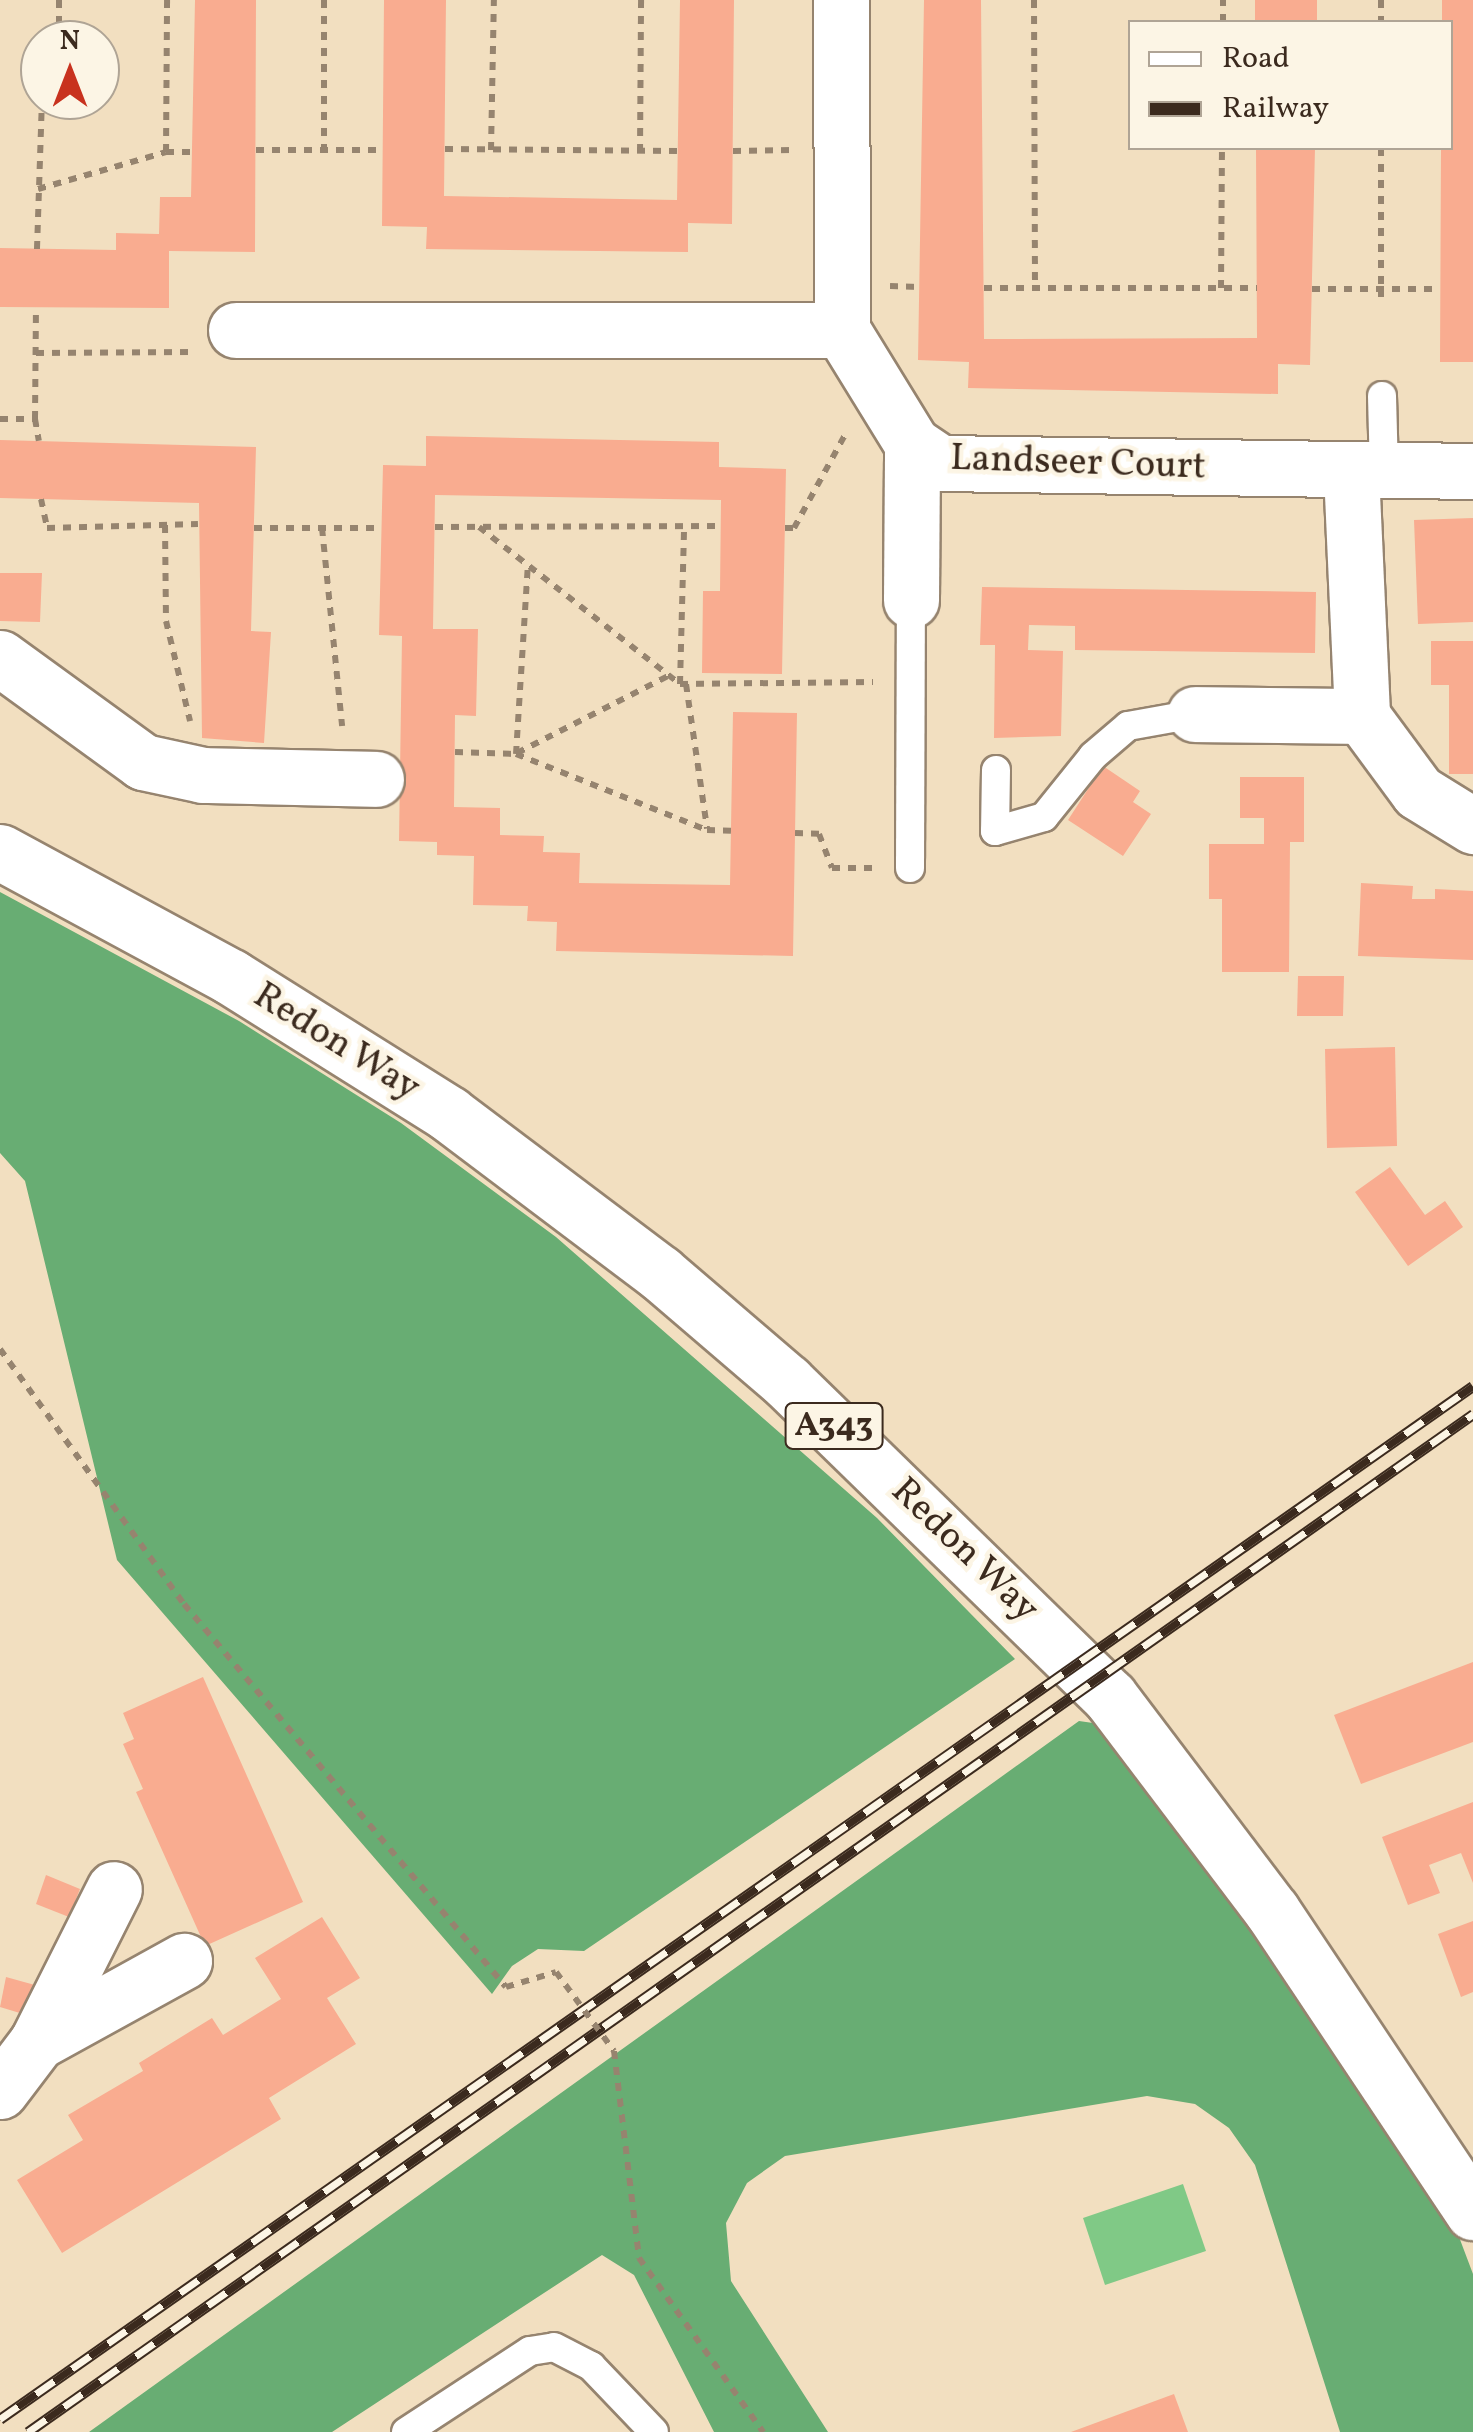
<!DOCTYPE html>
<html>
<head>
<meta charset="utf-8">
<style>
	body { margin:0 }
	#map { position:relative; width:1473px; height:2432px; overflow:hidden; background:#f2dfc0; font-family:Vollkorn,serif }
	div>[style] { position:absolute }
	.green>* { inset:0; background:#80c986 }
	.forest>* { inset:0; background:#68ad73 }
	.building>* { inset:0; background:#f9ac90 }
	.path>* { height:6px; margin-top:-3px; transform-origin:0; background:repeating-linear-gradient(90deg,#96846f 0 8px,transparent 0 16px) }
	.roads { filter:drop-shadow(2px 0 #96846f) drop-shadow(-2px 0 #96846f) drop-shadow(0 2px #96846f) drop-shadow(0 -2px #96846f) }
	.service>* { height:28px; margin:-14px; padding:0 14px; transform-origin:14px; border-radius:14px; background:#fff }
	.minor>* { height:55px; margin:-27.5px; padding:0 27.5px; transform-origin:27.5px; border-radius:27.5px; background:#fff }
	.primary>* { height:55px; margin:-27.5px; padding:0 27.5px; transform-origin:27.5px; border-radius:27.5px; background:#fff }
	.rail>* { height:11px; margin-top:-5.5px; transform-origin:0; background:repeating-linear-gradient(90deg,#fcf5e5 0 22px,#3b2a1e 0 44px); box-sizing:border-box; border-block:2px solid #3b2a1e }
	.path-bridge>* { height:6px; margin-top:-3px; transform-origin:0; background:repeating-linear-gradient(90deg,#96846f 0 8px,transparent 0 16px) }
	span { translate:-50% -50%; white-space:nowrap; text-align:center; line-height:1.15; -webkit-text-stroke:9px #fcf5e5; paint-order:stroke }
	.shield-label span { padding:2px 8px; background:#fcf5e5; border:2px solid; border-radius:8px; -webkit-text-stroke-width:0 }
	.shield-label { font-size:35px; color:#3b2a1e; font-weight:700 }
	.street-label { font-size:38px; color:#3b2a1e }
	.legend { position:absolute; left:1128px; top:20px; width:325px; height:130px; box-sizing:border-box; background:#fcf5e5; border:2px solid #afa495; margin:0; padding:12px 18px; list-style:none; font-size:30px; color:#3b2a1e }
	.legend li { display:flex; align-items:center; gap:20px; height:50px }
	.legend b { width:50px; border:2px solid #afa495 }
	.north { position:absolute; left:20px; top:20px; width:100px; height:100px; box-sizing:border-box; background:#fcf5e5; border:2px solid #afa495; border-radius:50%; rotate:0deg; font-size:28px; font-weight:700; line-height:40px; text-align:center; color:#3b2a1e }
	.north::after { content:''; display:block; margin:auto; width:35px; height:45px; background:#c8321e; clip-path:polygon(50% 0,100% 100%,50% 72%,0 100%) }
</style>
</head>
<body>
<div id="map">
	<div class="green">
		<div style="clip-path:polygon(1183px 2184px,1206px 2251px,1105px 2285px,1083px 2218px)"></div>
	</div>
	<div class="forest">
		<div style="clip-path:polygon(0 892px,239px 1021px,401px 1123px,556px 1237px,877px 1518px,1015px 1659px,584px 1951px,538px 1949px,512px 1966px,492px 1994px,117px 1560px,25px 1181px,0 1153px)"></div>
		<div style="clip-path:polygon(1079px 1721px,1100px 1724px,1262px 1935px,1453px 2221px,1473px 2274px,1473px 2432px,1340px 2432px,1255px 2165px,1229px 2128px,1195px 2104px,1147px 2096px,785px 2156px,747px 2183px,726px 2223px,731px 2281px,828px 2432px,714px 2432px,634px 2275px,602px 2255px,332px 2432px,89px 2432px)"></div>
	</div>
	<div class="building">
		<div style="clip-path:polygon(195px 0,256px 0,255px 252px,169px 251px,169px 308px,0 307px,0 248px,116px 250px,116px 233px,159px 234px,160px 197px,191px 197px)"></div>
		<div style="clip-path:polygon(384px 0,446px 0,444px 196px,677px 200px,680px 0,734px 0,732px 224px,688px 223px,688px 252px,426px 249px,427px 227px,382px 226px)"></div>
		<div style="clip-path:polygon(924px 0,981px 0,984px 339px,1257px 338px,1256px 148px,1315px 148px,1310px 365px,1278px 364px,1278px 394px,968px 388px,969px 362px,918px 360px)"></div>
		<div style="clip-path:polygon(1255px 0,1317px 0,1317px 22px,1255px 22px)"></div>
		<div style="clip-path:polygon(1442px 0,1473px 0,1473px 362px,1440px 362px,1441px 148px,1450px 148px,1450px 22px,1442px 22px)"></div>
		<div style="clip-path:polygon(426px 436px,719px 442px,719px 467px,786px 469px,782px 674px,702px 673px,703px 591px,720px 591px,721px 500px,435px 495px,433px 629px,478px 629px,476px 716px,455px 715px,454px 807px,500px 808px,500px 835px,544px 836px,543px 852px,580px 853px,579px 883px,730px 885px,733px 712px,797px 713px,793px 956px,556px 951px,557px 922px,527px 921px,528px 906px,473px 905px,474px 856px,437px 855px,437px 842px,399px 841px,402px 636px,379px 635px,383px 465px,426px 466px)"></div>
		<div style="clip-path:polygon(0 440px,256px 447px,251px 631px,271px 632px,264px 743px,202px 738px,199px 503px,0 498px)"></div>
		<div style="clip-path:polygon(1473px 518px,1473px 622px,1418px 624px,1414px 520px)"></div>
		<div style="clip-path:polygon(0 573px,42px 573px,40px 622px,0 621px)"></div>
		<div style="clip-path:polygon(982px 587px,1316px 592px,1315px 653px,1075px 650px,1075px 626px,1029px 625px,1028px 650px,1063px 651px,1061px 736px,994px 738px,995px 645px,980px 645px)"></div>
		<div style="clip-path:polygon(1431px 641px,1473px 641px,1473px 774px,1449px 774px,1449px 685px,1431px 685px)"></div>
		<div style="clip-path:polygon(1103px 766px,1140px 791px,1133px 802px,1151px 814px,1123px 856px,1068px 820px)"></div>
		<div style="clip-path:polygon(1240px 777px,1304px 777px,1304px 842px,1290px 842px,1289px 972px,1222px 972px,1222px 899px,1209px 899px,1209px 844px,1264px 844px,1264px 818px,1240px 818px)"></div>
		<div style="clip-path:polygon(1361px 883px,1413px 886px,1412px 899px,1435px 899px,1435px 889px,1473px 891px,1473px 960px,1358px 956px)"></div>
		<div style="clip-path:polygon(1298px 976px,1344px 976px,1343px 1016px,1297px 1016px)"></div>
		<div style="clip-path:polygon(1395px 1047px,1397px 1146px,1327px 1148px,1325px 1049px)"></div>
		<div style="clip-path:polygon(1390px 1167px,1425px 1215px,1445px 1201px,1463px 1227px,1408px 1266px,1355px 1192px)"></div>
		<div style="clip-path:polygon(1473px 1662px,1473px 1742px,1361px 1784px,1334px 1715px)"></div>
		<div style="clip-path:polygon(203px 1677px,303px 1902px,205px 1946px,136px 1792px,143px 1789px,123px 1744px,134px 1739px,123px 1713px)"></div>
		<div style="clip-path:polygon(1473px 1802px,1473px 1883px,1461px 1853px,1429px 1865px,1440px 1893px,1408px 1905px,1382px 1837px)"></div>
		<div style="clip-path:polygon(46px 1875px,80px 1889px,69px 1917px,36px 1904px)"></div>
		<div style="clip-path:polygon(322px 1917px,360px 1978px,327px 1998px,356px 2044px,269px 2098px,281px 2119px,62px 2253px,17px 2180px,83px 2140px,68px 2115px,143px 2071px,139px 2063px,212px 2018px,223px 2035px,281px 1999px,255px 1958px)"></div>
		<div style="clip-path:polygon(1473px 1921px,1473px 1992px,1461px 1997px,1438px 1934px)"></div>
		<div style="clip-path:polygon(6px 1977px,42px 1987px,33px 2017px,0 2007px)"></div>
		<div style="clip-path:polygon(1174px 2394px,1188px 2432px,1071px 2432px)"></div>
	</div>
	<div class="path">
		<div style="left:59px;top:0;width:40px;rotate:90deg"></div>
		<div style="left:324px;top:0;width:150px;rotate:90deg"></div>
		<div style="left:1034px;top:0;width:289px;rotate:89.8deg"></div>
		<div style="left:1381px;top:0;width:22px;rotate:90deg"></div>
		<div style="left:1223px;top:22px;width:22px;rotate:-90deg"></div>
		<div style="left:1381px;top:148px;width:149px;rotate:90deg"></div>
		<div style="left:445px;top:149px;width:232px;rotate:0.5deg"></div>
		<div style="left:256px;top:150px;width:127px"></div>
		<div style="left:491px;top:150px;width:150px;rotate:-88.9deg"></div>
		<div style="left:733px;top:151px;width:59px;rotate:-1deg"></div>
		<div style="left:166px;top:152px;width:152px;rotate:-89.6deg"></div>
		<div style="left:640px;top:152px;width:152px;rotate:-89.6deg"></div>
		<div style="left:38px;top:189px;width:133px;rotate:-16.1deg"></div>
		<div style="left:166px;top:152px;width:26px"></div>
		<div style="left:37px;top:249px;width:149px;rotate:-88.1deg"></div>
		<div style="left:890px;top:286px;width:29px;rotate:2deg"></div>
		<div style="left:984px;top:288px;width:273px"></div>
		<div style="left:1221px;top:288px;width:140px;rotate:-89.6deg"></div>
		<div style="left:1312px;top:289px;width:128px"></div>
		<div style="left:36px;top:353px;width:156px;rotate:-0.4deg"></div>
		<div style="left:0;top:419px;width:35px"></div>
		<div style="left:35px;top:419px;width:112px;rotate:-89.5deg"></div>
		<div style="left:35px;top:419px;width:22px;rotate:80deg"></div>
		<div style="left:41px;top:499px;width:30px;rotate:78deg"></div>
		<div style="left:47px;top:528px;width:151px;rotate:-1.5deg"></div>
		<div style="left:165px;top:525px;width:96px;rotate:89.4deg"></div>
		<div style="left:166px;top:621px;width:103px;rotate:76.5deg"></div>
		<div style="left:435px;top:527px;width:286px;rotate:-0.2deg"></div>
		<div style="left:479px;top:527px;width:255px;rotate:38deg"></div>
		<div style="left:680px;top:684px;width:193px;rotate:-0.6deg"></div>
		<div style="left:254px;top:528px;width:127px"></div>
		<div style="left:322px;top:528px;width:199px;rotate:84.2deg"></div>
		<div style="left:785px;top:528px;width:9px"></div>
		<div style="left:794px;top:528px;width:111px;rotate:-61.3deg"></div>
		<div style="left:680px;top:684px;width:158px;rotate:-88.5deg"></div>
		<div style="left:686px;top:684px;width:146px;rotate:81.7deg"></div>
		<div style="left:455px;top:752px;width:61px;rotate:1.9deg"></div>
		<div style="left:516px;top:754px;width:206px;rotate:21.7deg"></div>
		<div style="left:707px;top:830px;width:24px;rotate:2deg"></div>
		<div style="left:517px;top:753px;width:172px;rotate:-27deg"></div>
		<div style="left:516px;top:754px;width:189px;rotate:-86.4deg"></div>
		<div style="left:795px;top:833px;width:24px;rotate:2deg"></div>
		<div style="left:819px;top:834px;width:36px;rotate:69deg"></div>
		<div style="left:832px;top:868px;width:44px"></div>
		<div style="left:0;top:1349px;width:314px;rotate:54.2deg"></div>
		<div style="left:184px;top:1604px;width:500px;rotate:49.95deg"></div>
		<div style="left:506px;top:1987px;width:52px;rotate:-16.7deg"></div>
		<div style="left:614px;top:2051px;width:209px;rotate:83.1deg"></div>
		<div style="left:639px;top:2258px;width:214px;rotate:54.5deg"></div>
	</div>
	<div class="roads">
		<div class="service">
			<div style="left:1382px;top:396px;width:75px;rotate:88.5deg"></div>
			<div style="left:996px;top:770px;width:61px;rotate:90.9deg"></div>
			<div style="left:995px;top:831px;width:51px;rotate:-15.9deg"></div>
			<div style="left:1044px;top:817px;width:78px;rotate:-51.2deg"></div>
			<div style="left:1093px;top:756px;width:46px;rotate:-40.6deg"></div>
			<div style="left:1128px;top:726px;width:68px;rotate:-10.2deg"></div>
			<div style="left:910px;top:868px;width:268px;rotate:-89.8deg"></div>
			<div style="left:406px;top:2432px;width:148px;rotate:-33.2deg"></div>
			<div style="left:530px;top:2351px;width:24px;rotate:-9deg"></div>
			<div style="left:554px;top:2347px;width:42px;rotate:27.2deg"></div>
			<div style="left:591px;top:2366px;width:91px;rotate:46.3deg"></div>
		</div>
		<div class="minor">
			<div style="left:841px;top:0;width:330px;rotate:89.8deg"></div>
			<div style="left:842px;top:330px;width:134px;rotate:58.4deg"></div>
			<div style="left:912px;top:444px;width:34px;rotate:34deg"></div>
			<div style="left:940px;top:463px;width:533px;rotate:0.86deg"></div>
			<div style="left:236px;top:330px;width:606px"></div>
			<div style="left:1351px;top:472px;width:244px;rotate:87.4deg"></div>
			<div style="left:1362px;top:716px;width:94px;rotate:53.6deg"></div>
			<div style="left:1418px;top:792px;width:65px;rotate:31.7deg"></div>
			<div style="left:911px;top:600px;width:156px;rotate:-89.6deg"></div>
			<div style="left:0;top:658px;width:177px;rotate:36deg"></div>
			<div style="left:143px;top:762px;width:61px;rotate:12.2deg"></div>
			<div style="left:203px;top:775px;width:173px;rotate:1.3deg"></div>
			<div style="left:1195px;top:714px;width:167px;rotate:0.7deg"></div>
			<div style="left:37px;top:2042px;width:168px;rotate:-28.9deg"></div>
			<div style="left:0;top:2091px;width:61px;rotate:-52.9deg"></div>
			<div style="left:37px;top:2042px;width:171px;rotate:-63.3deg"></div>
		</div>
		<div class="primary">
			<div style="left:0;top:852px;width:263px;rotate:28.4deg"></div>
			<div style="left:231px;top:977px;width:257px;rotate:32.1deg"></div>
			<div style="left:449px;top:1114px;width:264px;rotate:37deg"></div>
			<div style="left:660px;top:1273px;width:167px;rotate:40.6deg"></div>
			<div style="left:787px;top:1382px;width:451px;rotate:44.3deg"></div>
			<div style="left:1110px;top:1697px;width:268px;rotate:52.9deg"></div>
			<div style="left:1272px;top:1911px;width:362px;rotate:56.3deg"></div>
		</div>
	</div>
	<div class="rail">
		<div style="left:0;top:2419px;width:1799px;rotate:-35.04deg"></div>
		<div style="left:28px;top:2432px;width:1768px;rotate:-35.16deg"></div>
	</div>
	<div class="path-bridge">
		<div style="left:556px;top:1972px;width:98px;rotate:53.7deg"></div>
	</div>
	<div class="shield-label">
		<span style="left:834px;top:1426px">A343</span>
	</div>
	<div class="street-label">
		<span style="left:1078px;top:464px;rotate:2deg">Landseer Court</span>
		<span style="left:336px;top:1043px;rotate:32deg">Redon Way</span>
		<span style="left:964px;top:1551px;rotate:44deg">Redon Way</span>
	</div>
	<ul class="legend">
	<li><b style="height:12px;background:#fff"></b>Road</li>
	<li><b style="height:12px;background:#3b2a1e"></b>Railway</li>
	</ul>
	<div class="north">N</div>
</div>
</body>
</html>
